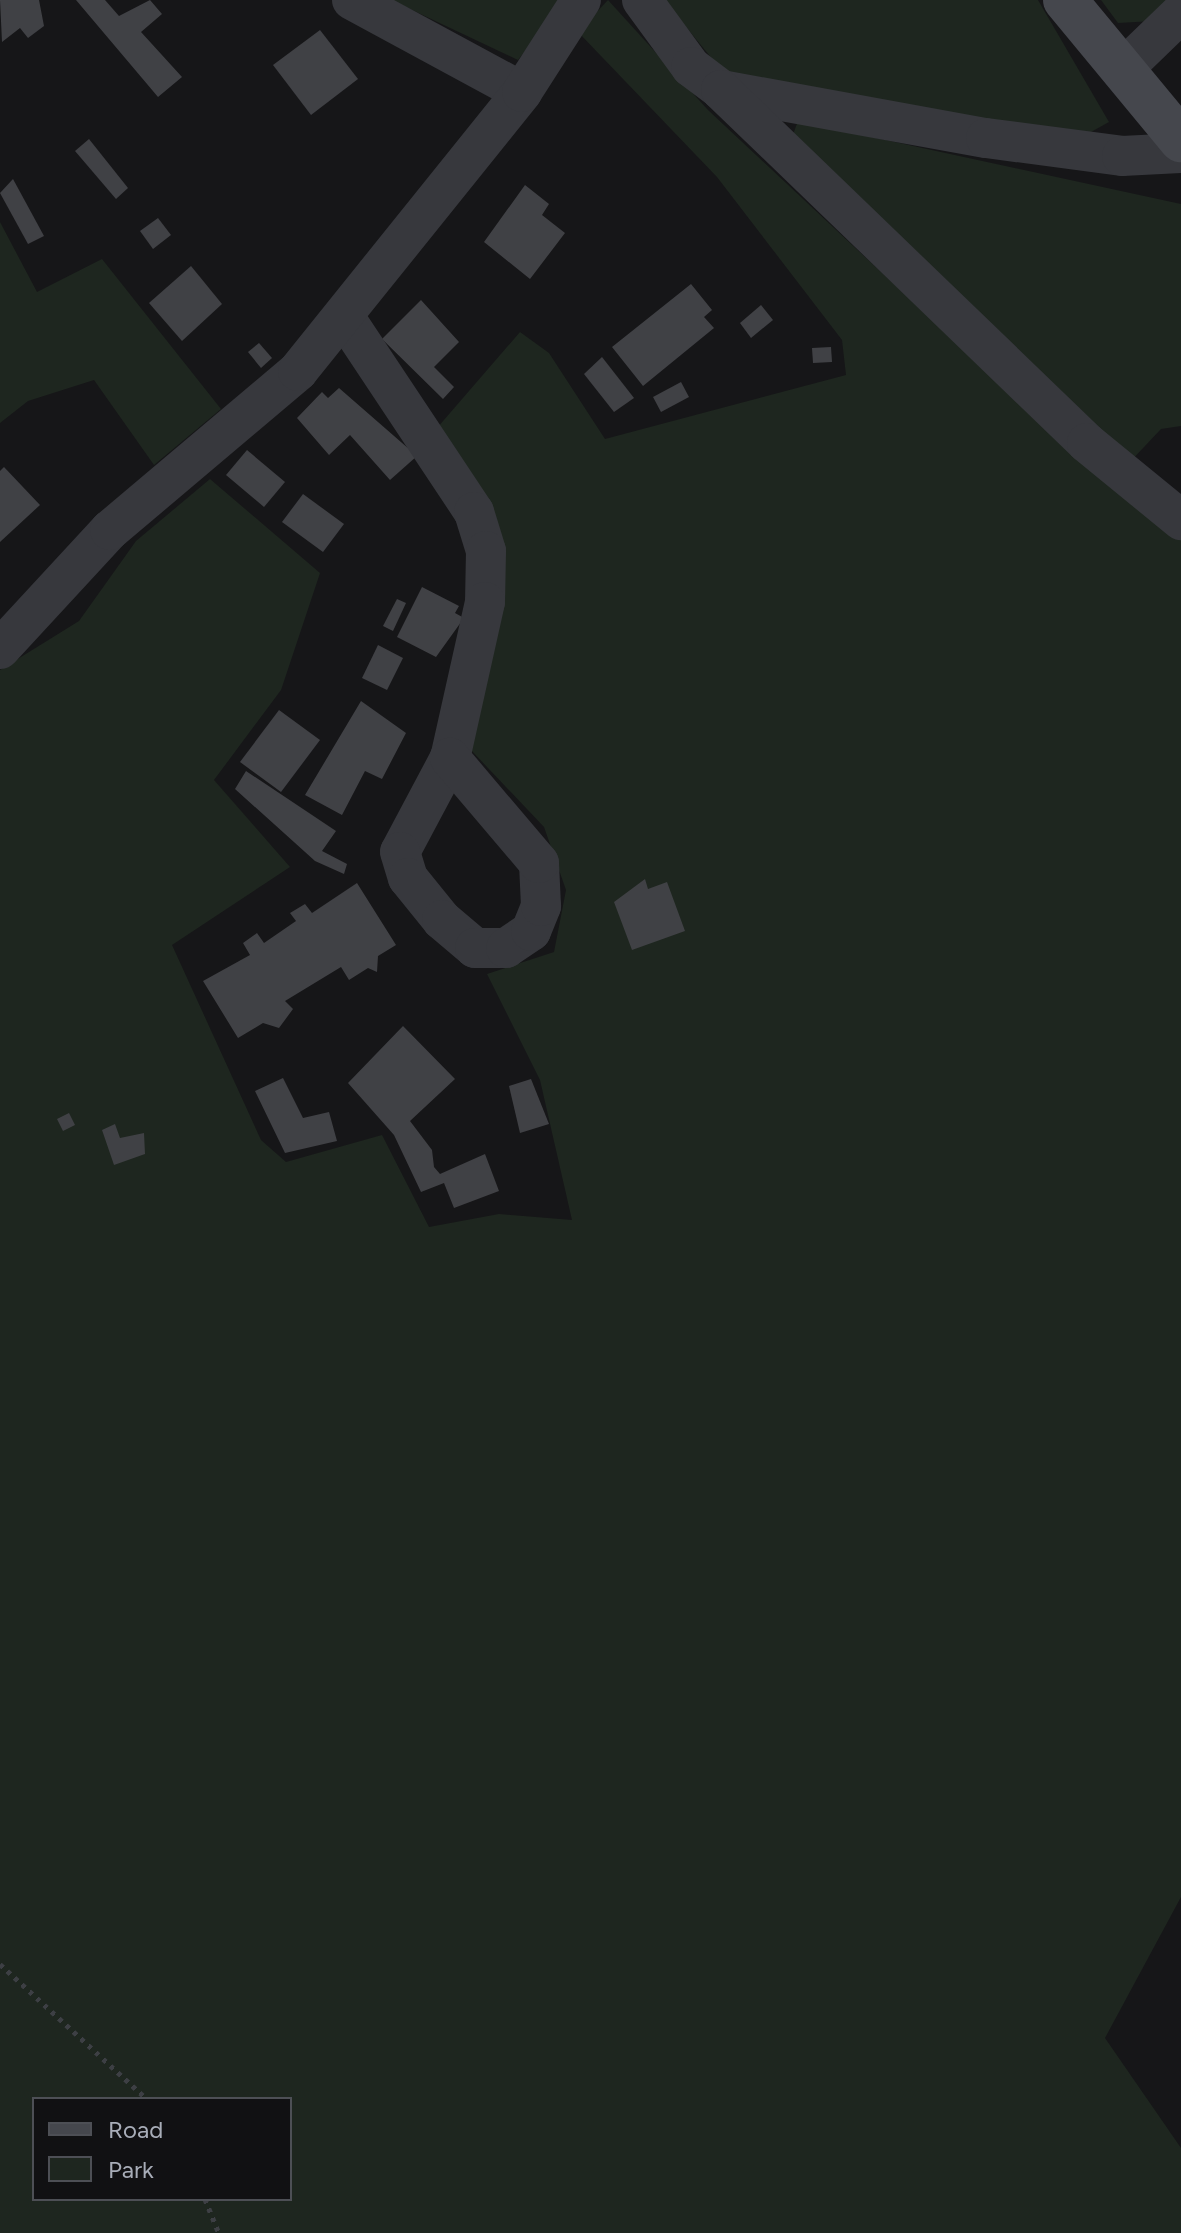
<!DOCTYPE html>
<html>
<head>
<meta charset="utf-8">
<style>
	body { margin:0 }
	#map { position:relative; width:1181px; height:2233px; overflow:hidden; background:#161618; font-family:Figtree,sans-serif }
	div>[style] { position:absolute }
	.green>* { inset:0; background:#1e261f }
	.building>* { inset:0; background:#404145 }
	.path>* { height:5px; margin-top:-2.5px; transform-origin:0; background:repeating-linear-gradient(90deg,#3d3f44 0 4px,transparent 0 10px) }
	.street>* { height:40px; margin:-20px; padding:0 20px; transform-origin:20px; border-radius:20px; background:#37383d }
	.secondary>* { height:44px; margin:-22px; padding:0 22px; transform-origin:22px; border-radius:22px; background:#45474d }
	span { translate:-50% -50%; white-space:nowrap; text-align:center; line-height:1.15; -webkit-text-stroke:6px #111113; paint-order:stroke }
	.legend { position:absolute; left:32px; top:2097px; width:260px; height:104px; box-sizing:border-box; background:#111113; border:2px solid #4d4f55; margin:0; padding:10px 14px; list-style:none; font-size:24px; color:#a8adb8 }
	.legend li { display:flex; align-items:center; gap:16px; height:40px }
	.legend b { width:40px; border:2px solid #4d4f55 }
</style>
</head>
<body>
<div id="map">
	<div class="green">
		<div style="clip-path:polygon(391px 0,565px 0,518px 60px)"></div>
		<div style="clip-path:polygon(evenodd,608px 0,708px 110px,928px 316px,1181px 537px,1181px 1897px,1105px 2038px,1181px 2148px,1181px 2233px,0 2233px,0 670px,79px 621px,136px 541px,210px 479px,320px 573px,281px 690px,214px 780px,290px 867px,172px 945px,261px 1140px,286px 1162px,382px 1135px,429px 1227px,499px 1214px,572px 1220px,540px 1080px,487px 974px,554px 952px,566px 890px,544px 827px,469px 748px,494px 645px,437px 428px,520px 332px,549px 353px,605px 439px,846px 375px,842px 340px,717px 177px,578px 32px,608px 0,34px 2099px,290px 2099px,290px 2199px,34px 2199px,34px 2099px)"></div>
		<div style="clip-path:polygon(664px 0,1038px 0,1109px 122px,1082px 137px,727px 77px)"></div>
		<div style="clip-path:polygon(1101px 0,1169px 0,1154px 21px,1118px 23px)"></div>
		<div style="clip-path:polygon(798px 121px,1181px 204px,1181px 426px,1161px 429px,1128px 464px,792px 137px)"></div>
		<div style="clip-path:polygon(0 222px,37px 292px,102px 259px,221px 409px,154px 465px,94px 380px,28px 401px,0 423px)"></div>
	</div>
	<div class="building">
		<div style="clip-path:polygon(0 0,39px 0,44px 26px,28px 38px,20px 28px,2px 42px)"></div>
		<div style="clip-path:polygon(76px 0,105px 0,119px 16px,150px 0,162px 14px,141px 32px,182px 77px,158px 97px)"></div>
		<div style="clip-path:polygon(320px 30px,358px 79px,311px 115px,273px 65px)"></div>
		<div style="clip-path:polygon(89px 139px,128px 188px,116px 199px,75px 151px)"></div>
		<div style="clip-path:polygon(13px 179px,44px 236px,28px 244px,0 193px)"></div>
		<div style="clip-path:polygon(525px 185px,549px 204px,542px 215px,565px 233px,530px 279px,484px 242px)"></div>
		<div style="clip-path:polygon(158px 218px,171px 235px,153px 249px,140px 231px)"></div>
		<div style="clip-path:polygon(191px 266px,222px 304px,182px 341px,149px 303px)"></div>
		<div style="clip-path:polygon(691px 284px,712px 310px,704px 317px,714px 328px,643px 386px,612px 347px)"></div>
		<div style="clip-path:polygon(421px 300px,459px 342px,434px 367px,454px 387px,443px 399px,382px 339px)"></div>
		<div style="clip-path:polygon(761px 305px,773px 320px,751px 338px,740px 323px)"></div>
		<div style="clip-path:polygon(259px 343px,272px 358px,261px 368px,248px 352px)"></div>
		<div style="clip-path:polygon(831px 347px,832px 362px,813px 363px,812px 348px)"></div>
		<div style="clip-path:polygon(602px 357px,634px 398px,614px 412px,584px 374px)"></div>
		<div style="clip-path:polygon(681px 382px,689px 397px,661px 412px,653px 397px)"></div>
		<div style="clip-path:polygon(339px 388px,417px 456px,390px 480px,350px 435px,329px 455px,297px 418px,322px 392px,328px 398px)"></div>
		<div style="clip-path:polygon(247px 450px,285px 482px,264px 507px,226px 475px)"></div>
		<div style="clip-path:polygon(4px 467px,40px 505px,0 542px,0 471px)"></div>
		<div style="clip-path:polygon(303px 494px,344px 524px,323px 552px,282px 522px)"></div>
		<div style="clip-path:polygon(422px 587px,459px 606px,455px 613px,464px 618px,436px 657px,397px 637px)"></div>
		<div style="clip-path:polygon(397px 599px,406px 603px,393px 631px,383px 626px)"></div>
		<div style="clip-path:polygon(378px 645px,403px 658px,387px 690px,362px 678px)"></div>
		<div style="clip-path:polygon(361px 701px,406px 733px,382px 779px,365px 771px,342px 815px,305px 795px)"></div>
		<div style="clip-path:polygon(279px 710px,320px 740px,281px 792px,240px 762px)"></div>
		<div style="clip-path:polygon(246px 771px,336px 831px,322px 851px,347px 864px,344px 874px,315px 861px,235px 789px)"></div>
		<div style="clip-path:polygon(645px 879px,648px 889px,667px 882px,685px 931px,632px 950px,614px 902px)"></div>
		<div style="clip-path:polygon(357px 883px,396px 945px,378px 956px,377px 972px,368px 968px,349px 980px,341px 967px,285px 1001px,293px 1009px,279px 1028px,263px 1023px,238px 1038px,203px 981px,250px 955px,243px 943px,257px 933px,264px 943px,296px 921px,290px 913px,305px 904px,312px 913px)"></div>
		<div style="clip-path:polygon(403px 1026px,455px 1079px,410px 1121px,432px 1150px,434px 1167px,440px 1174px,485px 1154px,499px 1191px,454px 1208px,444px 1183px,421px 1192px,394px 1135px,348px 1083px)"></div>
		<div style="clip-path:polygon(283px 1078px,303px 1118px,329px 1112px,337px 1141px,285px 1153px,255px 1091px)"></div>
		<div style="clip-path:polygon(531px 1079px,549px 1124px,520px 1133px,509px 1086px)"></div>
		<div style="clip-path:polygon(69px 1113px,75px 1125px,63px 1131px,57px 1119px)"></div>
		<div style="clip-path:polygon(115px 1124px,120px 1138px,144px 1133px,145px 1154px,114px 1165px,102px 1130px)"></div>
	</div>
	<div class="path">
		<div style="left:0;top:1964px;width:200px;rotate:42.6deg"></div>
		<div style="left:205px;top:2199px;width:37px;rotate:68deg"></div>
	</div>
	<div class="street">
		<div style="left:352px;top:0;width:193px;rotate:28.4deg"></div>
		<div style="left:642px;top:0;width:83px;rotate:53.8deg"></div>
		<div style="left:691px;top:67px;width:38px;rotate:37deg"></div>
		<div style="left:721px;top:90px;width:269px;rotate:10.3deg"></div>
		<div style="left:986px;top:138px;width:137px;rotate:7.5deg"></div>
		<div style="left:1122px;top:156px;width:59px;rotate:-2.9deg"></div>
		<div style="left:1124px;top:68px;width:79px;rotate:-44deg"></div>
		<div style="left:721px;top:90px;width:508px;rotate:43.96deg"></div>
		<div style="left:1087px;top:443px;width:122px;rotate:39.3deg"></div>
		<div style="left:345px;top:318px;width:233px;rotate:56.4deg"></div>
		<div style="left:474px;top:512px;width:41px;rotate:72.9deg"></div>
		<div style="left:486px;top:551px;width:51px;rotate:91.1deg"></div>
		<div style="left:485px;top:602px;width:160px;rotate:102.6deg"></div>
		<div style="left:450px;top:758px;width:106px;rotate:118deg"></div>
		<div style="left:400px;top:852px;width:27px;rotate:73deg"></div>
		<div style="left:408px;top:878px;width:54px;rotate:51deg"></div>
		<div style="left:442px;top:920px;width:43px;rotate:40.3deg"></div>
		<div style="left:475px;top:948px;width:31px"></div>
		<div style="left:506px;top:948px;width:30px;rotate:-34deg"></div>
		<div style="left:531px;top:931px;width:27px;rotate:-68deg"></div>
		<div style="left:541px;top:906px;width:43px;rotate:-92.7deg"></div>
		<div style="left:539px;top:863px;width:138px;rotate:-130.3deg"></div>
		<div style="left:0;top:649px;width:162px;rotate:-47.3deg"></div>
		<div style="left:110px;top:530px;width:246px;rotate:-40.2deg"></div>
		<div style="left:298px;top:371px;width:358px;rotate:-51.2deg"></div>
		<div style="left:522px;top:92px;width:109px;rotate:-57.3deg"></div>
	</div>
	<div class="secondary">
		<div style="left:1065px;top:0;width:182px;rotate:50.4deg"></div>
	</div>
	<ul class="legend">
	<li><b style="height:10px;background:#45474d"></b>Road</li>
	<li><b style="height:22px;background:#1e261f"></b>Park</li>
	</ul>
</div>
</body>
</html>
